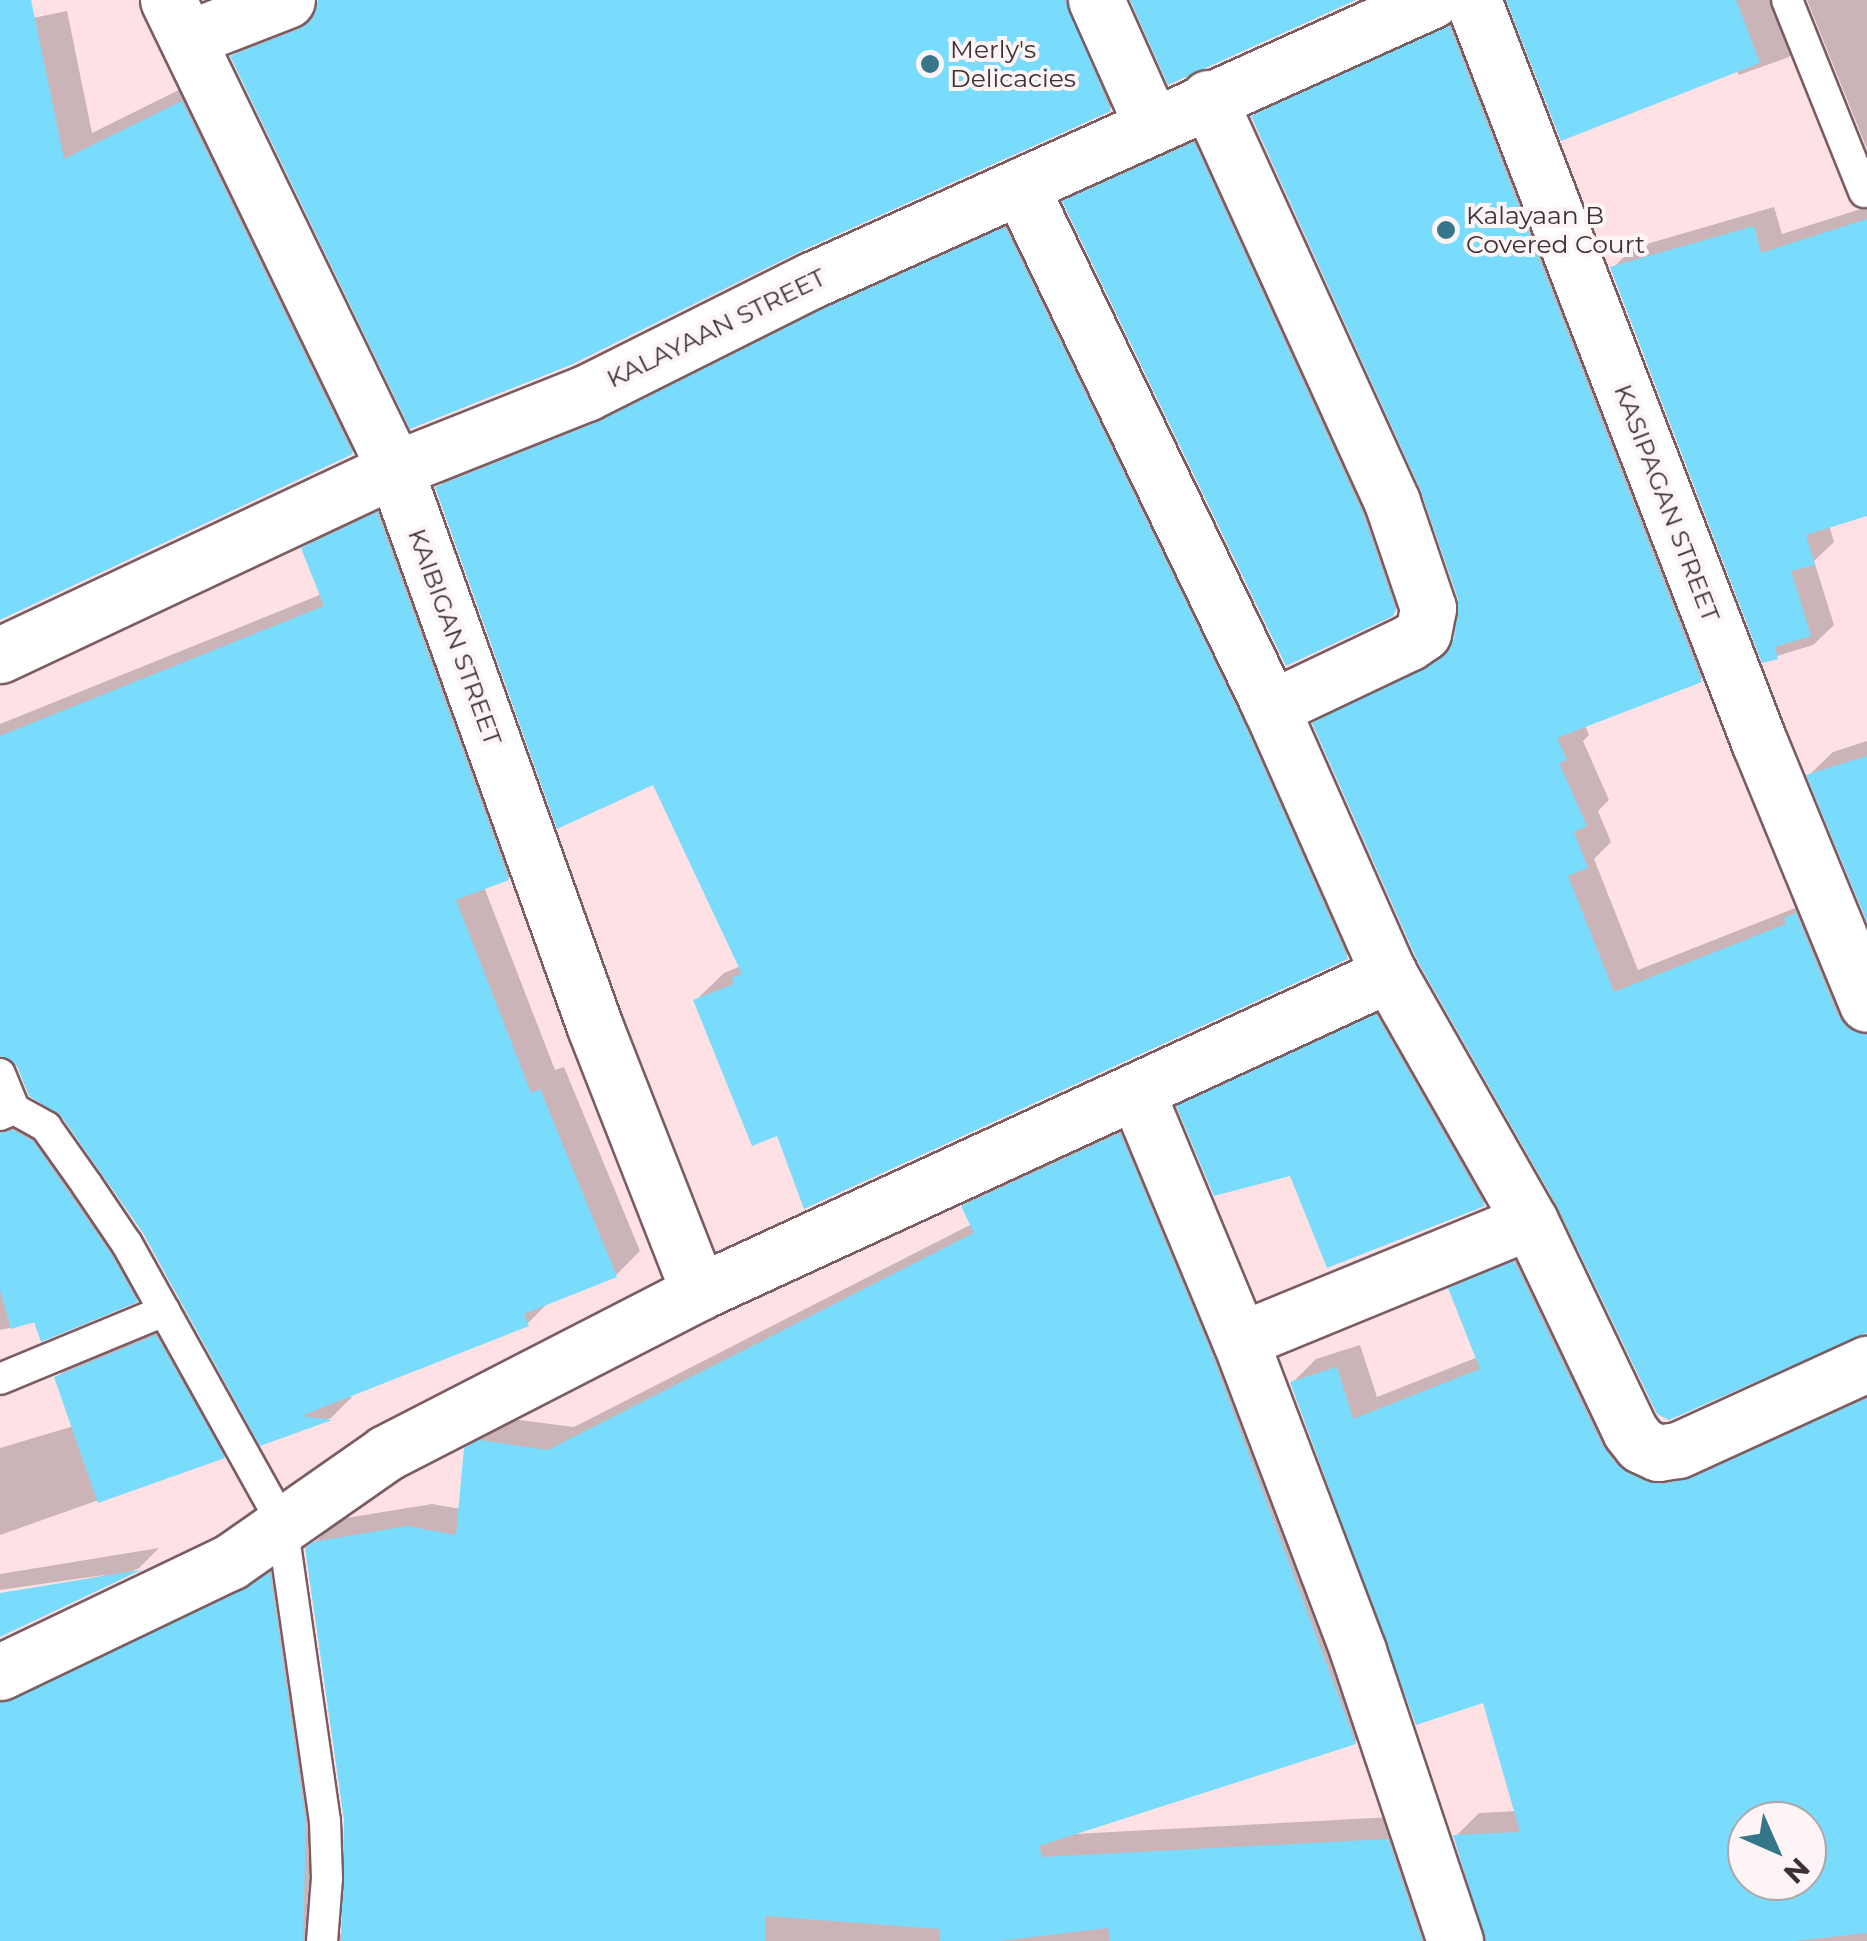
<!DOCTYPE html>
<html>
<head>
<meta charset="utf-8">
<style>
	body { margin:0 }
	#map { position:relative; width:1867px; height:1941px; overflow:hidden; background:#fee1e5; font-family:Montserrat,sans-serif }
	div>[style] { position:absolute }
	.shadow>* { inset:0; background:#0003 }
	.building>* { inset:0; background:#7adcfc }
	.roads { filter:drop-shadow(2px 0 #7a5c61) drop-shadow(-2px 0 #7a5c61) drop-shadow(0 2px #7a5c61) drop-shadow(0 -2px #7a5c61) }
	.lane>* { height:30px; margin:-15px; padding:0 15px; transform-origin:15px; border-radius:15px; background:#fff }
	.street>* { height:55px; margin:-27.5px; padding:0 27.5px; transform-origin:27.5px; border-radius:27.5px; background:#fff }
	.dots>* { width:28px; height:28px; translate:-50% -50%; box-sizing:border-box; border:5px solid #fcf4f5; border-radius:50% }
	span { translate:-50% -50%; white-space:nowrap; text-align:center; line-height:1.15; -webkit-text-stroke:8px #fcf4f5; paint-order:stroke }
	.poi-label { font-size:25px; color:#3e3033 }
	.left { translate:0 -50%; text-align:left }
	.street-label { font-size:25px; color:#3e3033 }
	.north { position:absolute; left:1727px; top:1801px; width:100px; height:100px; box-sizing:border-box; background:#fcf4f5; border:2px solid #b0a6a7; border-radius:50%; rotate:135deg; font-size:28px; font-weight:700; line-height:40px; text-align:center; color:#3e3033 }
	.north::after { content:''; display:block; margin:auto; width:35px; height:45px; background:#36768a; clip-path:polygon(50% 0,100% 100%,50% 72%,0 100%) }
</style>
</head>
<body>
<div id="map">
	<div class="shadow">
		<div style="clip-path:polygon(0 0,24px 0,28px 19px,67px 11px,92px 133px,211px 74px,380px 424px,352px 452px,0 618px)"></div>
		<div style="clip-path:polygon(320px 0,1091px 0,1130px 88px,1110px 108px,233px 56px,253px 36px,319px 7px)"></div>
		<div style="clip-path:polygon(1509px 0,1796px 0,1810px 36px,1789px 57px,1739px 75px,1736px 70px)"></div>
		<div style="clip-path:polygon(1807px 0,1867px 0,1867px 149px)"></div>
		<div style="clip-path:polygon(1473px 3px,1725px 656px,1701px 679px,1585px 725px,1589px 735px,1583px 741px,1609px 800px,1598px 811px,1611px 842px,1594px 859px,1638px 970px,1800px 906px,1867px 999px,1867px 1331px,1662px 1417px,1315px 724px,1339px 700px,1455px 642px,1460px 599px,1423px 488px,1254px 117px,1277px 93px)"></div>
		<div style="clip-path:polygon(1211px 127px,1410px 595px,1393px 612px,1065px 202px,1082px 185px)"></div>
		<div style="clip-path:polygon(1033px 201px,1374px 929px,1346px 956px,696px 1000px,724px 973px,741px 966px,654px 782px,438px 488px,465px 460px)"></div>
		<div style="clip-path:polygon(1774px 207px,1782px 234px,1867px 207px,1867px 513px,1829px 525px,1834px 542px,1814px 561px,1834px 625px,1813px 645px,1764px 660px,1613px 268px,1633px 248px)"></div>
		<div style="clip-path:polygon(401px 490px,532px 854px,508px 878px,484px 887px,555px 1070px,564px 1067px,640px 1251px,616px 1275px,551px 1300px,527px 1324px,345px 1396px,352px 1397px,331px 1418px,262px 1443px,146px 1234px,62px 1114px,14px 1058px,7px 1057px,13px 1074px,4px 1086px,160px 1276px,136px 1300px,0 1330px,0 724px,322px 594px,304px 548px,328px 525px)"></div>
		<div style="clip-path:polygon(1867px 741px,1867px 915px,1809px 775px,1833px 752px)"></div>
		<div style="clip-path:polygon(1393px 999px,1500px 1187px,1484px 1203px,1328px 1265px,1292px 1173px,1179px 1107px,1196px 1090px)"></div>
		<div style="clip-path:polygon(1144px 1111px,1379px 1718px,1355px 1742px,1074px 1834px,1411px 1816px,1459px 1941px,0 1941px,0 1667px,294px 1551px,336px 1934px,343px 1934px,346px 1820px,307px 1549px,340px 1519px,432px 1504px,461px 1509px,466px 1449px,491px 1425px,504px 1418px,574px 1427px,972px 1224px,964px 1206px,988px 1182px)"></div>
		<div style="clip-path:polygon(evenodd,1539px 1239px,1641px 1442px,1867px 1387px,1867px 1941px,1488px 1941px,1456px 1836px,1479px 1813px,1517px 1811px,1485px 1700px,1292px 1383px,1316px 1359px,1360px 1345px,1377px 1397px,1478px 1357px,1451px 1289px,1475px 1265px,1539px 1239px,1747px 1821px,1807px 1821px,1807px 1881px,1747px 1881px,1747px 1821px)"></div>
		<div style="clip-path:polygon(180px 1313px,247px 1433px,223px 1456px,0 1535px,0 1448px,74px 1426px,57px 1378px,80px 1354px)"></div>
		<div style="clip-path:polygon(159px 1548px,139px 1568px,0 1635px,0 1596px,111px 1574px,0 1590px,0 1574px)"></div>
	</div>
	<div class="building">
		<div style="clip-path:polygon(0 0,31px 0,64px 159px,182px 101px,353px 454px,0 620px)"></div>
		<div style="clip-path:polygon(318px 0,1065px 0,1111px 111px,799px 252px,573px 364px,410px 429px,230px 56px,299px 29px,312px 19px)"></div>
		<div style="clip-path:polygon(1130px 0,1356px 0,1168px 85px)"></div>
		<div style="clip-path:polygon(1506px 0,1736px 0,1760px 63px,1561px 141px)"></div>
		<div style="clip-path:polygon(1449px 25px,1702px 682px,1557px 738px,1567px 760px,1559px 763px,1587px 826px,1574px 832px,1588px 868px,1568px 876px,1614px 992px,1786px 924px,1784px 918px,1796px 913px,1838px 1016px,1849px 1029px,1867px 1035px,1867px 1333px,1669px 1420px,1657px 1414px,1557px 1206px,1417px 960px,1312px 723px,1440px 659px,1454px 639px,1458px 599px,1420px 489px,1251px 116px)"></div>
		<div style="clip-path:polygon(1194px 142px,1363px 514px,1396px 610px,1393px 616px,1286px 666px,1062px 201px)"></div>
		<div style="clip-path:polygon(1867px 219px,1867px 516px,1806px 535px,1815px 565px,1791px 571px,1811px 636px,1775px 647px,1778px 659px,1762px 663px,1610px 267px,1754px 226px,1761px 253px)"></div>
		<div style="clip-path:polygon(1005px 227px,1243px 721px,1348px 959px,804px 1209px,777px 1136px,752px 1146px,693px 1000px,734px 984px,732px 978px,742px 974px,653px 785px,557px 829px,435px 487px,600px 421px,825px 308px)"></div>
		<div style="clip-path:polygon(377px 512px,509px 880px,456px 900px,531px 1093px,540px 1089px,617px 1277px,524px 1314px,529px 1326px,301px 1416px,332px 1420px,260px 1446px,143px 1233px,61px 1116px,29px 1096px,17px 1066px,0 1056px,0 736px,324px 606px,301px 548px)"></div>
		<div style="clip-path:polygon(1867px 756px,1867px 922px,1806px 775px)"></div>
		<div style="clip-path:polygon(1376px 1014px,1485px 1206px,1327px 1268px,1290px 1176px,1214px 1196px,1176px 1106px)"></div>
		<div style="clip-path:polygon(13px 1130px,33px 1141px,111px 1254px,138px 1302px,41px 1342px,34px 1322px,11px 1329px,0 1290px,0 1133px)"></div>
		<div style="clip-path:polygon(1120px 1133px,1211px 1352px,1356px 1744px,1039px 1846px,1042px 1857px,1388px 1839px,1422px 1941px,1110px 1941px,1108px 1928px,999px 1941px,940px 1941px,940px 1929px,766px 1916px,766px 1941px,341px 1941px,344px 1820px,305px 1548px,313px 1542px,407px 1526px,456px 1535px,464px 1448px,479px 1440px,548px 1450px,974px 1233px,961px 1206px)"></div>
		<div style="clip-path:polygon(evenodd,1514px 1261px,1602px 1445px,1617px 1465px,1645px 1481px,1663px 1484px,1691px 1478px,1867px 1398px,1867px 1933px,1794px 1941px,1485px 1941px,1453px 1835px,1520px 1832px,1483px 1703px,1416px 1725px,1290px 1382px,1337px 1367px,1353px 1419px,1480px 1369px,1448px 1288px,1514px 1261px,1747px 1821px,1807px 1821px,1807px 1881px,1747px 1881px,1747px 1821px)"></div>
		<div style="clip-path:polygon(156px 1335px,225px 1458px,98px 1503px,54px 1377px)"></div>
		<div style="clip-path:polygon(141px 1570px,0 1637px,0 1593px)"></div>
		<div style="clip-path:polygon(270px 1572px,306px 1823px,303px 1941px,0 1941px,0 1703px,243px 1590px)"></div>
	</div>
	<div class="roads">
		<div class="lane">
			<div style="left:1787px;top:0;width:207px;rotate:68.1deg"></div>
			<div style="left:0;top:1074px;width:38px;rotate:68deg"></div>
			<div style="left:0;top:1115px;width:15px;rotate:-23deg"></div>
			<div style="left:14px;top:1109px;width:37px;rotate:29deg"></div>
			<div style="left:46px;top:1127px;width:71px;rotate:54.7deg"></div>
			<div style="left:87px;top:1185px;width:71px;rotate:55.9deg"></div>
			<div style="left:127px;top:1244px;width:319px;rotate:60.9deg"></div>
			<div style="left:282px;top:1523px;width:301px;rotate:81.8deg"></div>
			<div style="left:325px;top:1821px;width:57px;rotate:88deg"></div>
			<div style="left:327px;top:1878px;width:63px;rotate:94.5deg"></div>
			<div style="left:0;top:1379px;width:178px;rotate:-22.5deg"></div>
		</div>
		<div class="street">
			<div style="left:168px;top:0;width:521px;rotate:64.17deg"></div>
			<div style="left:395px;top:469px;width:593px;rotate:70.28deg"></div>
			<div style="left:595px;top:1027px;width:285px;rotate:68.6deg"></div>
			<div style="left:1096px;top:0;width:137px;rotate:65.9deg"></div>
			<div style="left:1473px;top:0;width:797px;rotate:68.91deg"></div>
			<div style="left:1760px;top:744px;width:281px;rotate:67.6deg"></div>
			<div style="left:189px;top:38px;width:105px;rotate:-21.2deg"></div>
			<div style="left:1208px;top:98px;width:444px;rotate:65.5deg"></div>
			<div style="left:1392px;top:502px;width:112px;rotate:71.2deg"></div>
			<div style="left:1428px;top:608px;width:25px;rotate:101deg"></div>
			<div style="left:1423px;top:633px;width:18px;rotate:146deg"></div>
			<div style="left:1408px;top:643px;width:152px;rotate:154.6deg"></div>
			<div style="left:1020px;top:186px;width:579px;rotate:64.32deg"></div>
			<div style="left:1271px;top:708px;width:291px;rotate:66.1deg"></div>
			<div style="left:1389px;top:974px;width:284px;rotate:60.3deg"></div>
			<div style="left:1530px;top:1221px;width:233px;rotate:64.5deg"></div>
			<div style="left:1630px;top:1431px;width:18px;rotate:52deg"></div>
			<div style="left:1641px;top:1445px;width:19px;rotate:25deg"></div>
			<div style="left:1658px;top:1453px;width:20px;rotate:-9deg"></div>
			<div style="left:1678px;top:1450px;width:208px;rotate:-24.5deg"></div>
			<div style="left:0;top:655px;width:437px;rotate:-25.2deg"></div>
			<div style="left:395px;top:469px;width:206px;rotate:-21.7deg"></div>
			<div style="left:586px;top:393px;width:253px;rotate:-26.6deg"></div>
			<div style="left:812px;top:280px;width:680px;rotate:-24.3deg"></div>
			<div style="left:1137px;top:1093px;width:268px;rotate:67.4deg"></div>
			<div style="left:1240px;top:1340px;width:333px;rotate:69.2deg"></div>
			<div style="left:1358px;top:1651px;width:306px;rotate:71.5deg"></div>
			<div style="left:1240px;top:1340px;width:313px;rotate:-22.3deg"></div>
			<div style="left:0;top:1672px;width:255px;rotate:-25.6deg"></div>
			<div style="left:230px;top:1562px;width:190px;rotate:-34.9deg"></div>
			<div style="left:386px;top:1453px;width:352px;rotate:-27.2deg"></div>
			<div style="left:699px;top:1292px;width:760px;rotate:-24.74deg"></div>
		</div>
	</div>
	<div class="dots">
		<div style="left:930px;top:64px;background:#36768a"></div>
		<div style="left:1446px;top:230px;background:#36768a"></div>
	</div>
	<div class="poi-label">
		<span class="left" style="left:950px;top:64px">Merly's<br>Delicacies</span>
		<span class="left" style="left:1466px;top:230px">Kalayaan B<br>Covered Court</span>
	</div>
	<div class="street-label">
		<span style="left:716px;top:328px;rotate:-26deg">KALAYAAN STREET</span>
		<span style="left:1667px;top:503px;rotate:69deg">KASIPAGAN STREET</span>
		<span style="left:455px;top:637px;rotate:70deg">KAIBIGAN STREET</span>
	</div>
	<div class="north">N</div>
</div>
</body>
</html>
